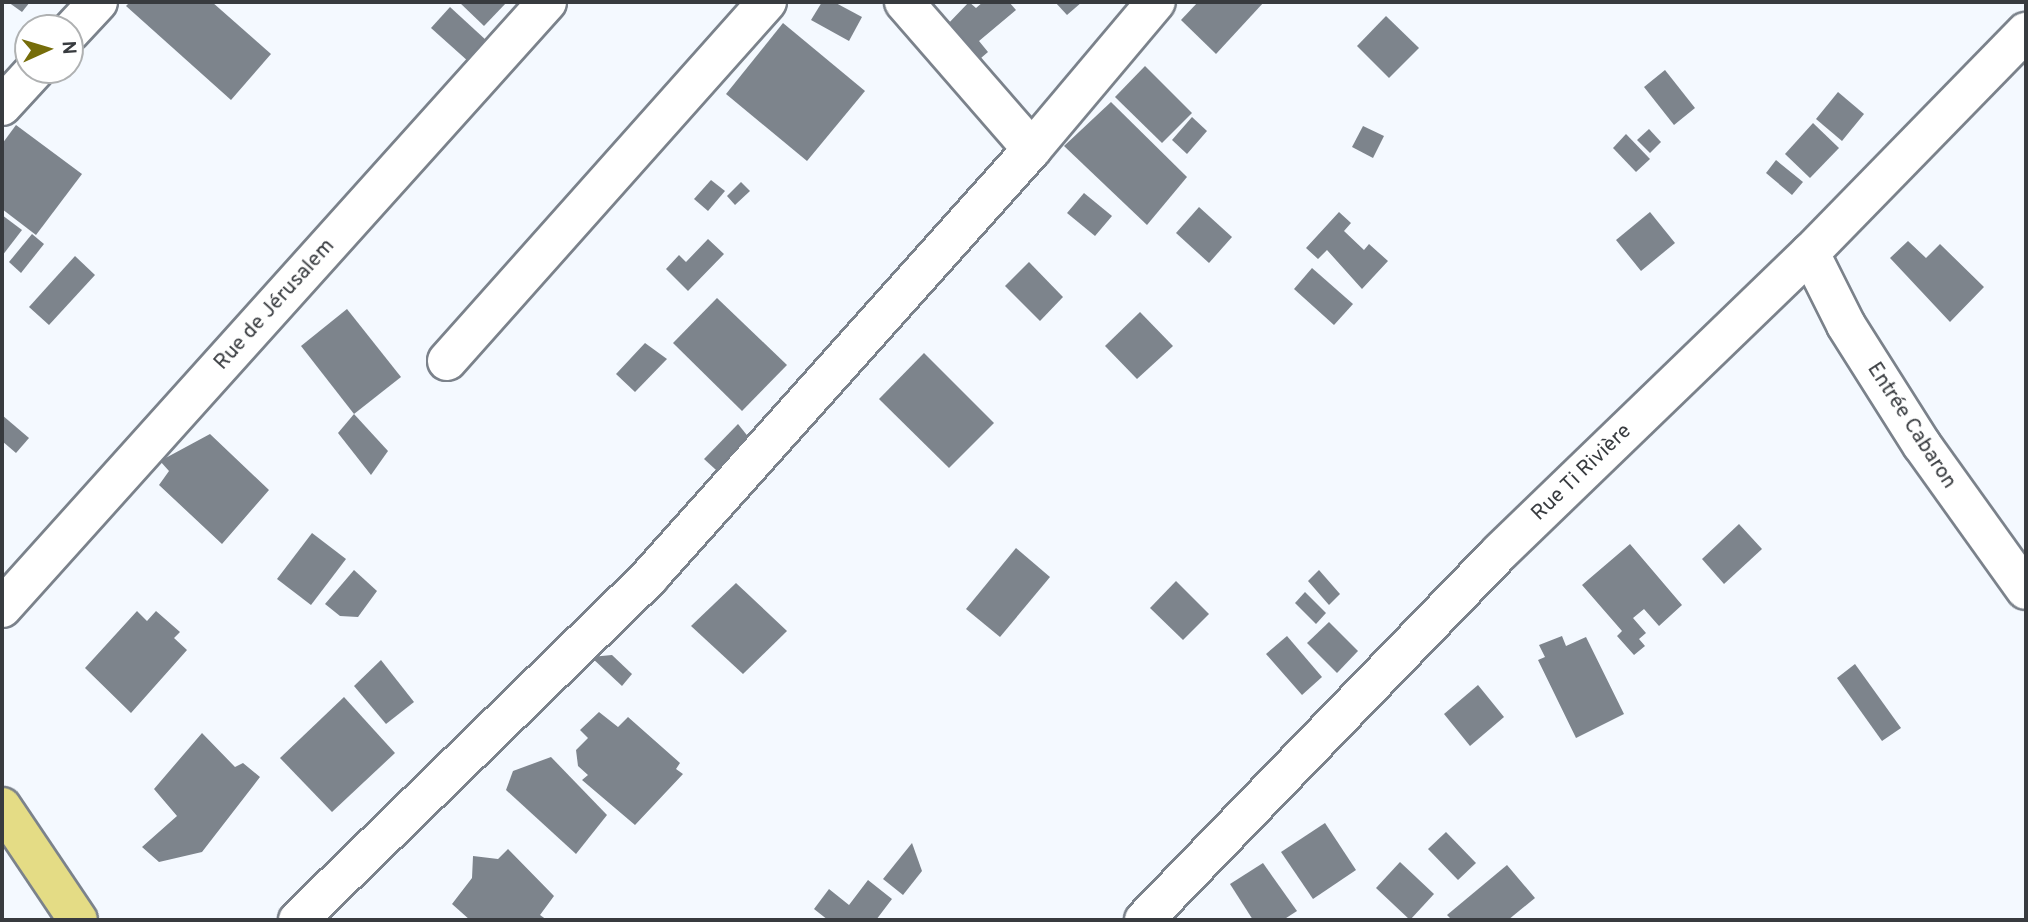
<!DOCTYPE html>
<html>
<head>
<meta charset="utf-8">
<style>
	body { margin:0 }
	#map { position:relative; width:2028px; height:922px; overflow:hidden; background:#f4f9ff; font-family:Overpass,sans-serif }
	div>[style] { position:absolute }
	.building>* { inset:0; background:#7d848c }
	.roads { filter:drop-shadow(2px 0 #7b828b) drop-shadow(-2px 0 #7b828b) drop-shadow(0 2px #7b828b) drop-shadow(0 -2px #7b828b) }
	.street>* { height:38px; margin:-19px; padding:0 19px; transform-origin:19px; border-radius:19px; background:#fff }
	.primary>* { height:38px; margin:-19px; padding:0 19px; transform-origin:19px; border-radius:19px; background:#e4dc85 }
	span { translate:-50% -50%; white-space:nowrap; text-align:center; line-height:1.15; -webkit-text-stroke:7px #fff; paint-order:stroke }
	.street-label { font-size:21px; color:#383b3f }
	.frame { position:absolute; inset:0; border:4px solid #383b3f; pointer-events:none }
	.north { position:absolute; left:14px; top:14px; width:70px; height:70px; box-sizing:border-box; background:#fff; border:2px solid #afb1b2; border-radius:50%; rotate:86deg; font-size:19px; font-weight:700; line-height:28px; text-align:center; color:#383b3f }
	.north::after { content:''; display:block; margin:auto; width:24px; height:32px; background:#766d0a; clip-path:polygon(50% 0,100% 100%,50% 72%,0 100%) }
</style>
</head>
<body>
<div id="map">
	<div class="building">
		<div style="clip-path:polygon(8px 2px,30px 2px,22px 12px)"></div>
		<div style="clip-path:polygon(130px 2px,212px 2px,271px 54px,231px 100px,126px 6px)"></div>
		<div style="clip-path:polygon(459px 2px,507px 2px,484px 26px)"></div>
		<div style="clip-path:polygon(822px 2px,834px 2px,862px 17px,849px 41px,811px 20px)"></div>
		<div style="clip-path:polygon(969px 2px,976px 8px,983px 2px,1009px 2px,1016px 10px,979px 41px,988px 52px,974px 64px,945px 27px)"></div>
		<div style="clip-path:polygon(1055px 2px,1082px 2px,1067px 15px)"></div>
		<div style="clip-path:polygon(1198px 2px,1264px 2px,1216px 54px,1181px 20px)"></div>
		<div style="clip-path:polygon(450px 7px,487px 41px,469px 62px,431px 28px)"></div>
		<div style="clip-path:polygon(1386px 16px,1419px 48px,1389px 78px,1357px 46px)"></div>
		<div style="clip-path:polygon(783px 23px,865px 91px,807px 161px,726px 94px)"></div>
		<div style="clip-path:polygon(1145px 66px,1192px 113px,1162px 143px,1115px 97px)"></div>
		<div style="clip-path:polygon(1665px 70px,1695px 108px,1674px 125px,1644px 87px)"></div>
		<div style="clip-path:polygon(1838px 92px,1864px 114px,1842px 141px,1816px 119px)"></div>
		<div style="clip-path:polygon(1111px 102px,1187px 177px,1147px 225px,1064px 146px)"></div>
		<div style="clip-path:polygon(1192px 117px,1207px 131px,1187px 154px,1172px 140px)"></div>
		<div style="clip-path:polygon(1813px 123px,1839px 148px,1810px 178px,1785px 154px)"></div>
		<div style="clip-path:polygon(16px 125px,82px 174px,36px 235px,2px 209px,2px 144px)"></div>
		<div style="clip-path:polygon(1363px 126px,1384px 136px,1373px 158px,1352px 147px)"></div>
		<div style="clip-path:polygon(1649px 129px,1661px 142px,1650px 153px,1637px 140px)"></div>
		<div style="clip-path:polygon(1626px 134px,1650px 159px,1636px 172px,1613px 148px)"></div>
		<div style="clip-path:polygon(1776px 160px,1803px 182px,1792px 195px,1766px 173px)"></div>
		<div style="clip-path:polygon(711px 180px,725px 191px,708px 211px,694px 199px)"></div>
		<div style="clip-path:polygon(741px 182px,750px 191px,735px 205px,727px 196px)"></div>
		<div style="clip-path:polygon(1084px 193px,1112px 216px,1095px 236px,1067px 213px)"></div>
		<div style="clip-path:polygon(1199px 207px,1232px 237px,1209px 263px,1176px 233px)"></div>
		<div style="clip-path:polygon(1339px 212px,1351px 223px,1344px 231px,1364px 250px,1369px 244px,1388px 261px,1362px 289px,1327px 250px,1318px 259px,1306px 248px)"></div>
		<div style="clip-path:polygon(1650px 212px,1675px 243px,1641px 271px,1616px 240px)"></div>
		<div style="clip-path:polygon(2px 215px,22px 230px,2px 256px)"></div>
		<div style="clip-path:polygon(32px 234px,44px 244px,21px 273px,9px 262px)"></div>
		<div style="clip-path:polygon(708px 239px,724px 254px,688px 291px,666px 269px,679px 255px,686px 262px)"></div>
		<div style="clip-path:polygon(1908px 241px,1926px 258px,1940px 244px,1984px 287px,1950px 322px,1890px 258px)"></div>
		<div style="clip-path:polygon(75px 256px,95px 275px,49px 325px,29px 307px)"></div>
		<div style="clip-path:polygon(1029px 262px,1063px 297px,1040px 321px,1005px 286px)"></div>
		<div style="clip-path:polygon(1312px 268px,1353px 304px,1334px 325px,1294px 289px)"></div>
		<div style="clip-path:polygon(717px 298px,787px 365px,742px 411px,673px 343px)"></div>
		<div style="clip-path:polygon(347px 309px,401px 377px,354px 414px,301px 346px)"></div>
		<div style="clip-path:polygon(1140px 312px,1173px 346px,1137px 379px,1105px 346px)"></div>
		<div style="clip-path:polygon(645px 343px,667px 359px,635px 392px,616px 374px)"></div>
		<div style="clip-path:polygon(924px 353px,994px 423px,949px 468px,879px 399px)"></div>
		<div style="clip-path:polygon(354px 414px,388px 451px,371px 475px,338px 433px)"></div>
		<div style="clip-path:polygon(2px 415px,29px 438px,16px 453px,2px 441px)"></div>
		<div style="clip-path:polygon(738px 424px,754px 444px,727px 480px,704px 459px)"></div>
		<div style="clip-path:polygon(210px 434px,269px 490px,222px 544px,159px 485px,169px 471px,160px 461px)"></div>
		<div style="clip-path:polygon(1739px 524px,1762px 549px,1724px 584px,1702px 559px)"></div>
		<div style="clip-path:polygon(312px 533px,346px 559px,311px 605px,277px 579px)"></div>
		<div style="clip-path:polygon(1630px 544px,1682px 605px,1659px 626px,1644px 609px,1633px 618px,1646px 633px,1639px 639px,1645px 646px,1634px 655px,1617px 636px,1622px 631px,1582px 585px)"></div>
		<div style="clip-path:polygon(1016px 548px,1050px 577px,1000px 637px,966px 609px)"></div>
		<div style="clip-path:polygon(354px 570px,377px 591px,358px 617px,340px 616px,325px 604px)"></div>
		<div style="clip-path:polygon(1319px 570px,1340px 594px,1329px 605px,1308px 581px)"></div>
		<div style="clip-path:polygon(1176px 581px,1209px 614px,1183px 640px,1150px 608px)"></div>
		<div style="clip-path:polygon(736px 583px,787px 631px,743px 674px,691px 626px)"></div>
		<div style="clip-path:polygon(1305px 592px,1326px 613px,1316px 624px,1295px 603px)"></div>
		<div style="clip-path:polygon(137px 611px,147px 621px,156px 611px,180px 632px,174px 638px,187px 650px,131px 713px,85px 668px)"></div>
		<div style="clip-path:polygon(1329px 622px,1358px 651px,1337px 673px,1307px 643px)"></div>
		<div style="clip-path:polygon(1287px 636px,1322px 677px,1302px 695px,1266px 654px)"></div>
		<div style="clip-path:polygon(1562px 636px,1566px 646px,1586px 637px,1624px 714px,1576px 738px,1538px 660px,1545px 657px,1539px 645px)"></div>
		<div style="clip-path:polygon(612px 655px,632px 674px,622px 686px,591px 657px)"></div>
		<div style="clip-path:polygon(381px 660px,414px 702px,386px 724px,354px 686px)"></div>
		<div style="clip-path:polygon(1855px 664px,1901px 728px,1882px 741px,1837px 678px)"></div>
		<div style="clip-path:polygon(1478px 685px,1504px 717px,1470px 746px,1444px 714px)"></div>
		<div style="clip-path:polygon(344px 697px,395px 753px,332px 812px,280px 758px)"></div>
		<div style="clip-path:polygon(599px 712px,618px 727px,628px 717px,680px 763px,676px 769px,683px 774px,635px 825px,582px 780px,588px 775px,578px 766px,576px 750px,588px 738px,580px 730px)"></div>
		<div style="clip-path:polygon(202px 733px,235px 767px,243px 763px,260px 777px,202px 852px,159px 862px,142px 847px,177px 816px,154px 789px)"></div>
		<div style="clip-path:polygon(551px 757px,607px 815px,576px 854px,506px 790px,513px 771px)"></div>
		<div style="clip-path:polygon(1325px 823px,1356px 870px,1313px 899px,1281px 852px)"></div>
		<div style="clip-path:polygon(1446px 832px,1476px 863px,1458px 880px,1428px 849px)"></div>
		<div style="clip-path:polygon(912px 843px,922px 871px,903px 895px,883px 879px)"></div>
		<div style="clip-path:polygon(508px 849px,554px 896px,540px 915px,547px 920px,470px 920px,452px 904px,472px 878px,473px 856px,498px 859px)"></div>
		<div style="clip-path:polygon(1400px 862px,1434px 894px,1410px 920px,1376px 888px)"></div>
		<div style="clip-path:polygon(1263px 863px,1297px 911px,1283px 920px,1253px 920px,1230px 884px)"></div>
		<div style="clip-path:polygon(1507px 865px,1535px 898px,1508px 920px,1452px 920px,1447px 915px)"></div>
		<div style="clip-path:polygon(868px 880px,892px 899px,876px 920px,828px 920px,814px 909px,829px 889px,849px 905px)"></div>
	</div>
	<div class="roads">
		<div class="street">
			<div style="left:904px;top:2px;width:195px;rotate:49deg"></div>
			<div style="left:70px;top:32px;width:41px;rotate:-47deg"></div>
			<div style="left:2px;top:106px;width:49px;rotate:-47.5deg"></div>
			<div style="left:1810px;top:253px;width:80px;rotate:63.4deg"></div>
			<div style="left:1846px;top:325px;width:142px;rotate:57.7deg"></div>
			<div style="left:1922px;top:445px;width:178px;rotate:54.4deg"></div>
			<div style="left:447px;top:361px;width:481px;rotate:-48.3deg"></div>
			<div style="left:2px;top:608px;width:815px;rotate:-48.03deg"></div>
			<div style="left:298px;top:920px;width:492px;rotate:-44.3deg"></div>
			<div style="left:650px;top:576px;width:573px;rotate:-48.18deg"></div>
			<div style="left:1032px;top:149px;width:192px;rotate:-49.9deg"></div>
			<div style="left:1144px;top:920px;width:512px;rotate:-45.95deg"></div>
			<div style="left:1500px;top:552px;width:431px;rotate:-44deg"></div>
			<div style="left:1810px;top:253px;width:309px;rotate:-45.7deg"></div>
		</div>
		<div class="primary">
			<div style="left:2px;top:807px;width:136px;rotate:56.1deg"></div>
		</div>
	</div>
	<div class="street-label">
		<span style="left:275px;top:305px;rotate:-48deg">Rue de Jérusalem</span>
		<span style="left:1911px;top:426px;rotate:57deg">Entrée Cabaron</span>
		<span style="left:1582px;top:473px;rotate:-44deg">Rue Ti Rivière</span>
	</div>
	<div class="frame"></div>
	<div class="north">N</div>
</div>
</body>
</html>
